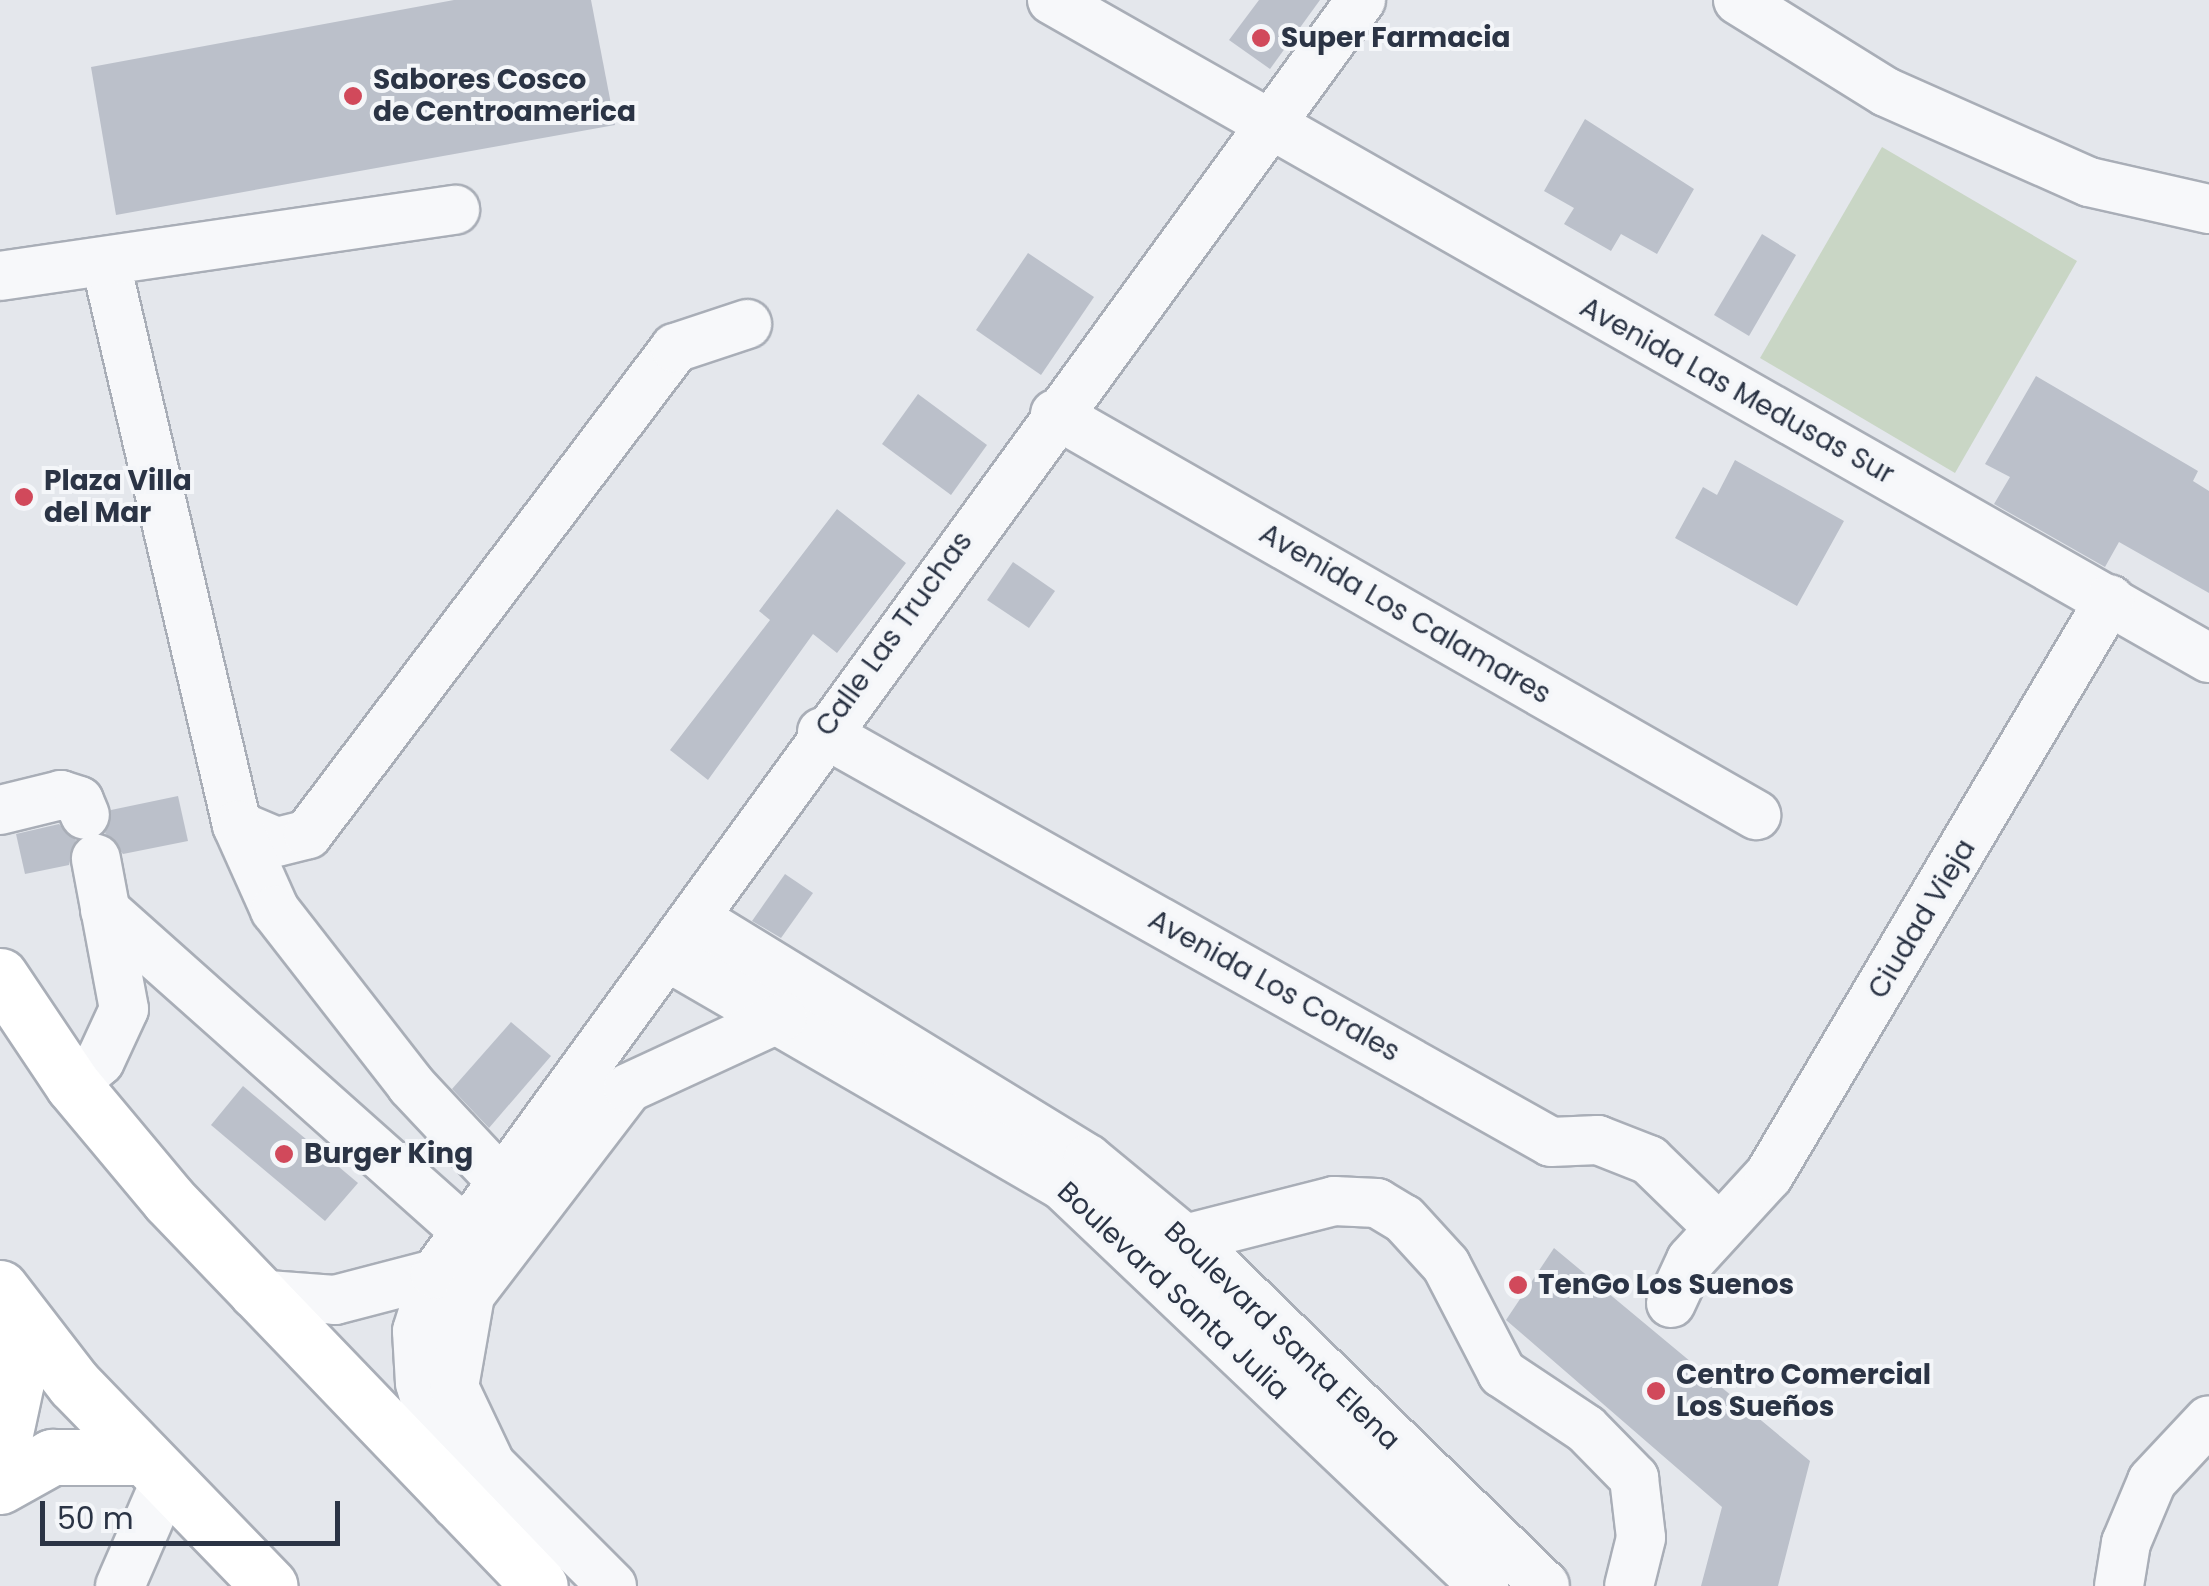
<!DOCTYPE html>
<html>
<head>
<meta charset="utf-8">
<style>
	body { margin:0 }
	#map { position:relative; width:2209px; height:1586px; overflow:hidden; background:#e4e7ec; font-family:Poppins,sans-serif }
	div>[style] { position:absolute }
	.green>* { inset:0; background:#c9d6c5 }
	.building>* { inset:0; background:#bbc0ca }
	.roads { filter:drop-shadow(2px 0 #a9aeb7) drop-shadow(-2px 0 #a9aeb7) drop-shadow(0 2px #a9aeb7) drop-shadow(0 -2px #a9aeb7) }
	.minor>* { height:48px; margin:-24px; padding:0 24px; transform-origin:24px; border-radius:24px; background:#f7f8fa }
	.major>* { height:55px; margin:-27.5px; padding:0 27.5px; transform-origin:27.5px; border-radius:27.5px; background:#fff }
	.highway>* { height:55px; margin:-27.5px; padding:0 27.5px; transform-origin:27.5px; border-radius:27.5px; background:#fff }
	.dots>* { width:28px; height:28px; translate:-50% -50%; box-sizing:border-box; border:5px solid #f4f6f9; border-radius:50% }
	span { translate:-50% -50%; white-space:nowrap; text-align:center; line-height:1.15; -webkit-text-stroke:8px #f4f6f9; paint-order:stroke }
	.poi-label { font-size:28px; color:#2b3445; font-weight:700 }
	.left { translate:0 -50%; text-align:left }
	.street-label { font-size:28px; color:#2b3445 }
	.scale { position:absolute; left:40px; top:1501px; width:300px; height:45px; box-sizing:border-box; border:5px solid #2b3445; border-top:0; padding-left:12px; font-size:30px; line-height:35px; white-space:nowrap; color:#2b3445; -webkit-text-stroke:8px #f4f6f9; paint-order:stroke }
</style>
</head>
<body>
<div id="map">
	<div class="green">
		<div style="clip-path:polygon(1882px 147px,2077px 261px,1955px 473px,1760px 358px)"></div>
	</div>
	<div class="building">
		<div style="clip-path:polygon(454px 0,591px 0,615px 125px,116px 215px,91px 67px)"></div>
		<div style="clip-path:polygon(1259px 0,1320px 0,1270px 69px,1229px 40px)"></div>
		<div style="clip-path:polygon(1585px 119px,1694px 189px,1657px 254px,1621px 234px,1611px 251px,1564px 224px,1574px 208px,1544px 191px)"></div>
		<div style="clip-path:polygon(1762px 234px,1796px 255px,1749px 336px,1714px 315px)"></div>
		<div style="clip-path:polygon(1028px 253px,1094px 297px,1041px 375px,976px 330px)"></div>
		<div style="clip-path:polygon(2036px 376px,2198px 471px,2193px 481px,2209px 491px,2209px 593px,2119px 542px,2105px 567px,1994px 504px,2010px 477px,1985px 464px)"></div>
		<div style="clip-path:polygon(918px 394px,987px 445px,951px 495px,882px 444px)"></div>
		<div style="clip-path:polygon(1735px 460px,1844px 521px,1797px 606px,1675px 538px,1703px 487px,1717px 495px)"></div>
		<div style="clip-path:polygon(837px 509px,906px 563px,837px 653px,813px 634px,708px 780px,670px 750px,770px 620px,759px 611px)"></div>
		<div style="clip-path:polygon(1013px 562px,1055px 591px,1029px 628px,987px 600px)"></div>
		<div style="clip-path:polygon(178px 796px,188px 841px,123px 854px,105px 833px,111px 810px)"></div>
		<div style="clip-path:polygon(59px 824px,76px 840px,69px 865px,25px 874px,16px 834px)"></div>
		<div style="clip-path:polygon(785px 874px,813px 893px,781px 938px,752px 921px)"></div>
		<div style="clip-path:polygon(511px 1022px,551px 1056px,489px 1128px,452px 1089px)"></div>
		<div style="clip-path:polygon(243px 1086px,358px 1183px,325px 1221px,211px 1125px)"></div>
		<div style="clip-path:polygon(1554px 1248px,1810px 1461px,1778px 1586px,1701px 1586px,1722px 1507px,1506px 1320px)"></div>
	</div>
	<div class="roads">
		<div class="minor">
			<div style="left:1052px;top:0;width:1331px;rotate:29.63deg"></div>
			<div style="left:1738px;top:0;width:174px;rotate:31.9deg"></div>
			<div style="left:1886px;top:92px;width:222px;rotate:23.9deg"></div>
			<div style="left:2089px;top:182px;width:123px;rotate:12.7deg"></div>
			<div style="left:106px;top:264px;width:576px;rotate:76.86deg"></div>
			<div style="left:237px;top:825px;width:43px;rotate:23deg"></div>
			<div style="left:277px;top:842px;width:32px;rotate:-14deg"></div>
			<div style="left:308px;top:834px;width:609px;rotate:-52.94deg"></div>
			<div style="left:675px;top:348px;width:76px;rotate:-18.4deg"></div>
			<div style="left:0;top:276px;width:460px;rotate:-8.3deg"></div>
			<div style="left:1055px;top:414px;width:808px;rotate:29.77deg"></div>
			<div style="left:822px;top:732px;width:836px;rotate:29.35deg"></div>
			<div style="left:1551px;top:1142px;width:47px;rotate:-2.4deg"></div>
			<div style="left:1598px;top:1140px;width:55px;rotate:21.4deg"></div>
			<div style="left:1649px;top:1160px;width:98px;rotate:44.2deg"></div>
			<div style="left:0;top:810px;width:63px;rotate:-13.8deg"></div>
			<div style="left:61px;top:795px;width:19px;rotate:18deg"></div>
			<div style="left:79px;top:801px;width:15px;rotate:67deg"></div>
			<div style="left:237px;top:825px;width:93px;rotate:65.9deg"></div>
			<div style="left:275px;top:910px;width:222px;rotate:52.1deg"></div>
			<div style="left:411px;top:1085px;width:134px;rotate:46.8deg"></div>
			<div style="left:105px;top:910px;width:484px;rotate:41.7deg"></div>
			<div style="left:695px;top:918px;width:461px;rotate:31.5deg"></div>
			<div style="left:1088px;top:1159px;width:158px;rotate:39.6deg"></div>
			<div style="left:1210px;top:1260px;width:467px;rotate:44.2deg"></div>
			<div style="left:668px;top:957px;width:457px;rotate:30.1deg"></div>
			<div style="left:1063px;top:1186px;width:581px;rotate:43.53deg"></div>
			<div style="left:73px;top:1085px;width:36px;rotate:-42deg"></div>
			<div style="left:100px;top:1061px;width:57px;rotate:-65.2deg"></div>
			<div style="left:124px;top:1009px;width:153px;rotate:-100.6deg"></div>
			<div style="left:1185px;top:1239px;width:154px;rotate:-14.3deg"></div>
			<div style="left:1334px;top:1201px;width:43px;rotate:2.7deg"></div>
			<div style="left:1377px;top:1203px;width:31px;rotate:31deg"></div>
			<div style="left:1404px;top:1219px;width:62px;rotate:47.6deg"></div>
			<div style="left:1446px;top:1265px;width:122px;rotate:62.6deg"></div>
			<div style="left:1502px;top:1373px;width:101px;rotate:33.7deg"></div>
			<div style="left:1586px;top:1429px;width:69px;rotate:45.6deg"></div>
			<div style="left:1634px;top:1478px;width:60px;rotate:83.3deg"></div>
			<div style="left:1641px;top:1538px;width:49px;rotate:104deg"></div>
			<div style="left:254px;top:1294px;width:81px;rotate:4.2deg"></div>
			<div style="left:335px;top:1300px;width:103px;rotate:-14.6deg"></div>
			<div style="left:1671px;top:1303px;width:47px;rotate:-65.1deg"></div>
			<div style="left:1691px;top:1260px;width:115px;rotate:-47.5deg"></div>
			<div style="left:1769px;top:1175px;width:669px;rotate:-59.37deg"></div>
			<div style="left:456px;top:1504px;width:126px;rotate:-106.6deg"></div>
			<div style="left:420px;top:1383px;width:52px;rotate:-93.3deg"></div>
			<div style="left:417px;top:1331px;width:60px;rotate:-72.5deg"></div>
			<div style="left:435px;top:1274px;width:1575px;rotate:-53.99deg"></div>
			<div style="left:120px;top:1586px;width:116px;rotate:-66.5deg"></div>
			<div style="left:612px;top:1586px;width:171px;rotate:-135deg"></div>
			<div style="left:491px;top:1465px;width:86px;rotate:-115.4deg"></div>
			<div style="left:454px;top:1387px;width:93px;rotate:-80.1deg"></div>
			<div style="left:470px;top:1295px;width:260px;rotate:-52.6deg"></div>
			<div style="left:628px;top:1088px;width:170px;rotate:-24.8deg"></div>
			<div style="left:2119px;top:1586px;width:44px;rotate:-80.8deg"></div>
			<div style="left:2126px;top:1543px;width:67px;rotate:-67.2deg"></div>
			<div style="left:2152px;top:1481px;width:83px;rotate:-46.9deg"></div>
		</div>
		<div class="major">
			<div style="left:0;top:1456px;width:76px;rotate:-77.8deg"></div>
			<div style="left:16px;top:1382px;width:70px;rotate:-89.2deg"></div>
			<div style="left:0;top:1486px;width:60px;rotate:-29.1deg"></div>
			<div style="left:52px;top:1457px;width:92px"></div>
		</div>
		<div class="highway">
			<div style="left:0;top:976px;width:131px;rotate:56.2deg"></div>
			<div style="left:73px;top:1085px;width:150px;rotate:50.1deg"></div>
			<div style="left:169px;top:1200px;width:535px;rotate:46.14deg"></div>
			<div style="left:0;top:1288px;width:121px;rotate:52.4deg"></div>
			<div style="left:74px;top:1384px;width:281px;rotate:45.9deg"></div>
		</div>
	</div>
	<div class="dots">
		<div style="left:1261px;top:38px;background:#d1495b"></div>
		<div style="left:353px;top:96px;background:#d1495b"></div>
		<div style="left:24px;top:497px;background:#d1495b"></div>
		<div style="left:284px;top:1154px;background:#d1495b"></div>
		<div style="left:1518px;top:1285px;background:#d1495b"></div>
		<div style="left:1656px;top:1391px;background:#d1495b"></div>
	</div>
	<div class="poi-label">
		<span class="left" style="left:1281px;top:38px">Super Farmacia</span>
		<span class="left" style="left:373px;top:96px">Sabores Cosco<br>de Centroamerica</span>
		<span class="left" style="left:44px;top:497px">Plaza Villa<br>del Mar</span>
		<span class="left" style="left:304px;top:1154px">Burger King</span>
		<span class="left" style="left:1538px;top:1285px">TenGo Los Suenos</span>
		<span class="left" style="left:1676px;top:1391px">Centro Comercial<br>Los Sueños</span>
	</div>
	<div class="street-label">
		<span style="left:1737px;top:391px;rotate:29deg">Avenida Las Medusas Sur</span>
		<span style="left:1405px;top:614px;rotate:30deg">Avenida Los Calamares</span>
		<span style="left:894px;top:634px;rotate:-54deg">Calle Las Truchas</span>
		<span style="left:1922px;top:919px;rotate:-59deg">Ciudad Vieja</span>
		<span style="left:1274px;top:986px;rotate:29deg">Avenida Los Corales</span>
		<span style="left:1173px;top:1291px;rotate:43deg">Boulevard Santa Julia</span>
		<span style="left:1282px;top:1336px;rotate:44deg">Boulevard Santa Elena</span>
	</div>
	<div class="scale">50 m</div>
</div>
</body>
</html>
